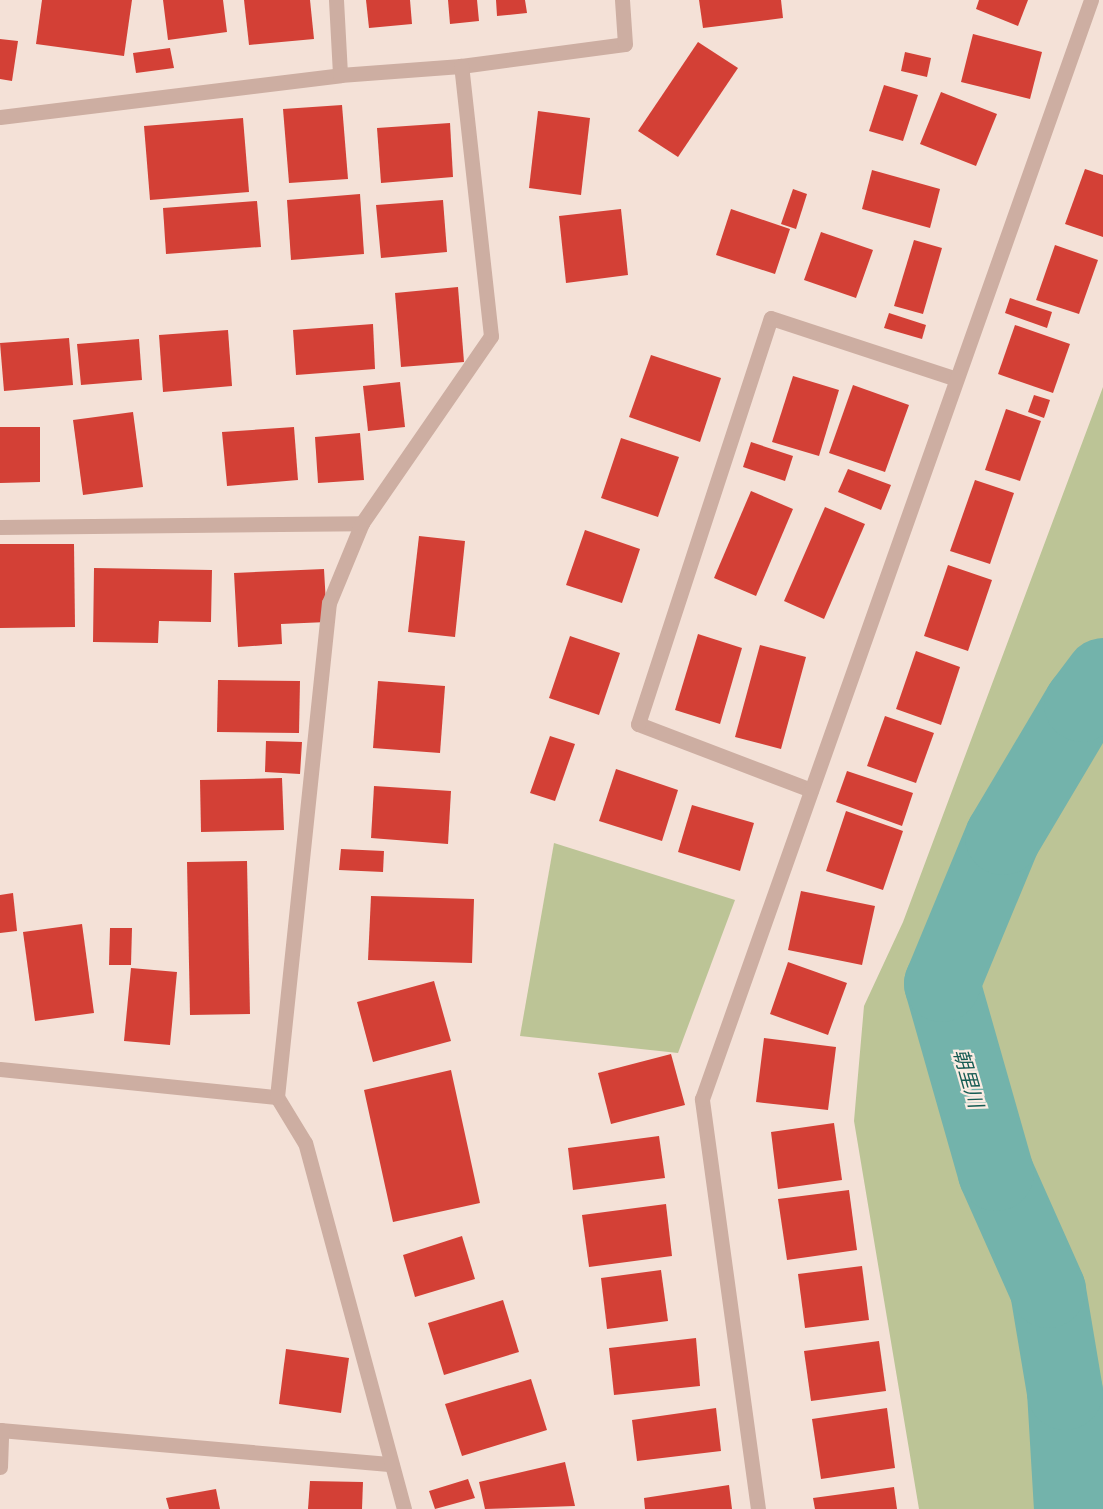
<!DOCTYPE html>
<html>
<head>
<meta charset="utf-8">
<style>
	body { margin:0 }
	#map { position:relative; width:1103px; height:1509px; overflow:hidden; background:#f4e1d7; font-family:"Asap Condensed","Noto Sans JP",sans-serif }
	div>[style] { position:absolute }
	.green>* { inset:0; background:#bcc496 }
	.river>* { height:76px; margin:-38px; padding:0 38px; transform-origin:38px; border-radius:38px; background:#73b3ab }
	.building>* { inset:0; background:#d34036 }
	.minor>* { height:15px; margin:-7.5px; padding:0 7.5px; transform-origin:7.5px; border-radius:7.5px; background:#cdaea2 }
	span { translate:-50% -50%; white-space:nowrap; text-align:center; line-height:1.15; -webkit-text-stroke:4.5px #fbece3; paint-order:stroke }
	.water-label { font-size:20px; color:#175c54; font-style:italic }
</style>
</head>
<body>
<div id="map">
	<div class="green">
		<div style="clip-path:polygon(1103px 387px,1103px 1509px,919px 1509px,854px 1121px,864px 1006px,903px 922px)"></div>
		<div style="clip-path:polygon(554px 843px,735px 900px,678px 1053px,520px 1036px)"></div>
	</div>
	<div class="river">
		<div style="left:1072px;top:1509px;width:117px;rotate:-93.4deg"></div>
		<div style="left:1065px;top:1392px;width:103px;rotate:-99.5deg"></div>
		<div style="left:1048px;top:1290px;width:128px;rotate:-114deg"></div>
		<div style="left:996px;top:1173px;width:197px;rotate:-105.9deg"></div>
		<div style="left:942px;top:984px;width:159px;rotate:-67.5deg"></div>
		<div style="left:1003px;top:837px;width:155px;rotate:-59.3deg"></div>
		<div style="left:1082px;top:704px;width:35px;rotate:-53deg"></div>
	</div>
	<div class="building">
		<div style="clip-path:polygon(42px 0,132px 0,124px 56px,36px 44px)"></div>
		<div style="clip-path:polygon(163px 0,223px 0,227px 32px,168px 40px)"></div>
		<div style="clip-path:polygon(244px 0,310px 0,314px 39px,249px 45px)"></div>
		<div style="clip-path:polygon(366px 0,410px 0,412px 24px,369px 28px)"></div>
		<div style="clip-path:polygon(448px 0,477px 0,479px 21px,450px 24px)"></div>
		<div style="clip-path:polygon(496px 0,525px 0,527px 13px,497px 16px)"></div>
		<div style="clip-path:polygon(699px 0,781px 0,783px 18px,703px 28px)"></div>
		<div style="clip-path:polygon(979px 0,1028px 0,1018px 26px,976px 9px)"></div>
		<div style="clip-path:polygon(973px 34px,1042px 52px,1030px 99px,961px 82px)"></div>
		<div style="clip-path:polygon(0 39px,18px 41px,12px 81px,0 79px)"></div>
		<div style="clip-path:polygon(698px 42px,738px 68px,678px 157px,638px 131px)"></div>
		<div style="clip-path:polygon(170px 48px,174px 68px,136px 73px,133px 53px)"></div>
		<div style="clip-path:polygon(905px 52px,931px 58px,927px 77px,901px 71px)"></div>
		<div style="clip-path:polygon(884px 85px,918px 95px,903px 141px,869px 131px)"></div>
		<div style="clip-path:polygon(941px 92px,997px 114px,976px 166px,920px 144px)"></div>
		<div style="clip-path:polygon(342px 105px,348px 179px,289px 183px,283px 109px)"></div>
		<div style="clip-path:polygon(538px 111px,590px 118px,581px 195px,529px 188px)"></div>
		<div style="clip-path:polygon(243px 118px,249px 192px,150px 200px,144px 126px)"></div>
		<div style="clip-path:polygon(450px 123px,453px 177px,381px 183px,377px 128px)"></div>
		<div style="clip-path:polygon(1085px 169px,1103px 175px,1103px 237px,1065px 224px)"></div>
		<div style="clip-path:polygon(872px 170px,940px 189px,930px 228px,862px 209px)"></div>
		<div style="clip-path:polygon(793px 189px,807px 194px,796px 229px,781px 224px)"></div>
		<div style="clip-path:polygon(360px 194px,364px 254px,291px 260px,287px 200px)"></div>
		<div style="clip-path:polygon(443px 200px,447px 252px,381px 258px,376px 205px)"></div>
		<div style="clip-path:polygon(257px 201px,261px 247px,166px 254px,163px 208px)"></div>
		<div style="clip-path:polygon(621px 209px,628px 275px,566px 283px,559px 216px)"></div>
		<div style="clip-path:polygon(731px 209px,790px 229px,775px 274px,716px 255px)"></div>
		<div style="clip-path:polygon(821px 232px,873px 250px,856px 298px,804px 280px)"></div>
		<div style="clip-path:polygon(914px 240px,942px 248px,923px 314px,894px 306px)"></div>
		<div style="clip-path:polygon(1055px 245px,1098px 260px,1079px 314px,1036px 300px)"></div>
		<div style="clip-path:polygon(458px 287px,464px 362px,401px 367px,395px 293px)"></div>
		<div style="clip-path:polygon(1010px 298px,1052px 312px,1047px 328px,1005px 313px)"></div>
		<div style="clip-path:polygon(889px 313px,926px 325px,922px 339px,884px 328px)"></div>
		<div style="clip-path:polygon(373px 324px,375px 369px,296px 375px,293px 330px)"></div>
		<div style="clip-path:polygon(1015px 325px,1070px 344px,1053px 393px,998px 374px)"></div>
		<div style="clip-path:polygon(228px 330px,232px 386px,163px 392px,159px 335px)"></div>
		<div style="clip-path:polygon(69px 338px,73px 385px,4px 391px,0 343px)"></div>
		<div style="clip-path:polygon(139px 339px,142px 380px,81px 385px,77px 344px)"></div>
		<div style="clip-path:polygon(651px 355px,721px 378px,700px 442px,629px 417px)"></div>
		<div style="clip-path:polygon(793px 376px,839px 390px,819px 456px,772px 442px)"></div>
		<div style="clip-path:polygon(400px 382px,405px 427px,368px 431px,363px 386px)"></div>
		<div style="clip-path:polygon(853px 385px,909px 405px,885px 472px,829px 453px)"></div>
		<div style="clip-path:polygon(1034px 395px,1050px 400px,1044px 418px,1028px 412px)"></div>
		<div style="clip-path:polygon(1006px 409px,1041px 421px,1020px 481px,985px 470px)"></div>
		<div style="clip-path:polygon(133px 412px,143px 487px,83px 495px,73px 420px)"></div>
		<div style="clip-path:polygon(0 427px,40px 427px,40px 482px,0 483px)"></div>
		<div style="clip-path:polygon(294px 427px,298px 480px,227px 486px,222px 432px)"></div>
		<div style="clip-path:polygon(360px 433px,364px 480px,318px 483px,315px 437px)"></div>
		<div style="clip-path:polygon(621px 438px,679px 457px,658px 517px,601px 498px)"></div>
		<div style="clip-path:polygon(751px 442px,793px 456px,785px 481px,743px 467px)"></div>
		<div style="clip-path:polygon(848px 469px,891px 485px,881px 510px,838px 492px)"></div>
		<div style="clip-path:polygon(975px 480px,1014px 493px,990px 564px,950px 551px)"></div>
		<div style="clip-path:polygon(751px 491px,793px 509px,756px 596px,714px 578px)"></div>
		<div style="clip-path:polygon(825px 507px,865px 524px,824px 619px,784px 601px)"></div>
		<div style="clip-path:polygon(585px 530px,640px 549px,622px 603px,566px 585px)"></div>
		<div style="clip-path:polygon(419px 536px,465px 541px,455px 637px,408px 632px)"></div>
		<div style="clip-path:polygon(0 544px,74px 544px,75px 627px,0 628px)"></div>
		<div style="clip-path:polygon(948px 565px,992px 580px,968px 651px,924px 636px)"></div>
		<div style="clip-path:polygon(94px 568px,212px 570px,211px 622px,159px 621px,158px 643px,93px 642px)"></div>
		<div style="clip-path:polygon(324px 569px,327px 622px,281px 624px,282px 644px,238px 647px,234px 573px)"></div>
		<div style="clip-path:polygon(698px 634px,742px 648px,720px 724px,675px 710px)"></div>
		<div style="clip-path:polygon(570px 636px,620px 653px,599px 715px,549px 698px)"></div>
		<div style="clip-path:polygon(760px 645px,806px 657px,781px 749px,735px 737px)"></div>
		<div style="clip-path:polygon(916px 651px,960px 667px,941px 725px,896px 709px)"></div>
		<div style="clip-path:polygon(218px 680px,300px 681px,299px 733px,217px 732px)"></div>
		<div style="clip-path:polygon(378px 681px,445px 686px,440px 753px,373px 748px)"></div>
		<div style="clip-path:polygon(885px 716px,934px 733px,916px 783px,867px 766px)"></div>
		<div style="clip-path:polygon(550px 736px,575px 744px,555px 801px,530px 793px)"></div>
		<div style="clip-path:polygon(266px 741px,302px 742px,300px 774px,265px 772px)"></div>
		<div style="clip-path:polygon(616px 769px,678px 790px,662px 841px,599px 821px)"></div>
		<div style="clip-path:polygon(847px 771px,913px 793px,902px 826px,836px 802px)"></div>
		<div style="clip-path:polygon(282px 778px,284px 830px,201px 832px,200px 780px)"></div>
		<div style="clip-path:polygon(374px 786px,451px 791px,448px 844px,371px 838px)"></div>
		<div style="clip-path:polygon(692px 805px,754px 823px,740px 871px,678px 852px)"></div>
		<div style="clip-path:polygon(846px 811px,903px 831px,883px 890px,826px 871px)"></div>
		<div style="clip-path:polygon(341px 849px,384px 851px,383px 872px,339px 870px)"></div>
		<div style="clip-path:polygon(247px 861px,250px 1014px,190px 1015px,187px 862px)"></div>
		<div style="clip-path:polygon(801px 891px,875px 906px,862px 965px,788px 950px)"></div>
		<div style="clip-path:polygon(13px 893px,17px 931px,0 933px,0 895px)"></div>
		<div style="clip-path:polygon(371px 896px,474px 899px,472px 963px,368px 960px)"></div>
		<div style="clip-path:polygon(82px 924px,94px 1013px,35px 1021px,23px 932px)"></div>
		<div style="clip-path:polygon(110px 928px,132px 928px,131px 965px,109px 965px)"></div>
		<div style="clip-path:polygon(788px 962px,847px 983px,828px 1035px,770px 1014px)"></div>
		<div style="clip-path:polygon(131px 968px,177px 972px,170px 1045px,124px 1041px)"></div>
		<div style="clip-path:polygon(434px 981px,451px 1041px,373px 1062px,357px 1002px)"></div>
		<div style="clip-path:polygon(764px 1038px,836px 1047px,828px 1110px,756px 1102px)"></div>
		<div style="clip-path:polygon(671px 1054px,685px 1105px,611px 1124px,598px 1073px)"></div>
		<div style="clip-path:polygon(451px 1070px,480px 1203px,393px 1222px,364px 1090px)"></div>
		<div style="clip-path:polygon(834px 1123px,842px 1180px,778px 1189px,771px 1132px)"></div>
		<div style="clip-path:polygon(659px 1136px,665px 1178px,573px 1190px,568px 1148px)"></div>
		<div style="clip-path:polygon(849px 1190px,857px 1250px,787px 1260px,778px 1199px)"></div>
		<div style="clip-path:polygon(666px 1204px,672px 1256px,589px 1267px,582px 1215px)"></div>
		<div style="clip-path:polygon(462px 1236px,475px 1279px,415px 1297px,403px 1255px)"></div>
		<div style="clip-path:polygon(862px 1266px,869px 1320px,805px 1328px,798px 1274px)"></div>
		<div style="clip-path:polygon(661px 1270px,668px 1321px,607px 1329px,601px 1278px)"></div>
		<div style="clip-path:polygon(503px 1300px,519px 1352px,444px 1375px,428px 1323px)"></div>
		<div style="clip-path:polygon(696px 1338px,700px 1386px,614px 1395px,609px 1348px)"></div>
		<div style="clip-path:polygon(879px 1341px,886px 1391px,811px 1401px,804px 1351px)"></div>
		<div style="clip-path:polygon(286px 1349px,349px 1358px,341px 1413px,279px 1404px)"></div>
		<div style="clip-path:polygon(531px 1379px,547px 1430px,462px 1456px,445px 1404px)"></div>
		<div style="clip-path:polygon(716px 1408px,721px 1451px,637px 1461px,632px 1420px)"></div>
		<div style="clip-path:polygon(887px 1408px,895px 1468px,821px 1479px,812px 1419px)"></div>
		<div style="clip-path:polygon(565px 1462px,575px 1506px,485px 1509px,479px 1482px)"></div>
		<div style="clip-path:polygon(468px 1479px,475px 1498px,435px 1509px,429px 1491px)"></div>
		<div style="clip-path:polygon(310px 1481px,363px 1482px,362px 1509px,308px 1509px)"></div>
		<div style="clip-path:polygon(729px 1485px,732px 1509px,645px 1509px,644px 1498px)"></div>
		<div style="clip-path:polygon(894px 1487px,897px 1509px,815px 1509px,813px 1498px)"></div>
		<div style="clip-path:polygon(216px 1489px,220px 1509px,169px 1509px,166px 1498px)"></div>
	</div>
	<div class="minor">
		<div style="left:336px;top:0;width:75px;rotate:86.9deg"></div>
		<div style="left:0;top:117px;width:343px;rotate:-7deg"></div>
		<div style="left:340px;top:75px;width:121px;rotate:-4.3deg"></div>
		<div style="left:461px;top:66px;width:165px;rotate:-7.6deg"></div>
		<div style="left:625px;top:44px;width:44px;rotate:-93.9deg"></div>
		<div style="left:0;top:527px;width:362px;rotate:-0.6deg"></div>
		<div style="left:811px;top:790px;width:185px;rotate:-159.1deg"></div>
		<div style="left:638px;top:724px;width:427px;rotate:-71.9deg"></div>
		<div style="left:771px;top:318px;width:195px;rotate:18.2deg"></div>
		<div style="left:0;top:1069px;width:278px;rotate:5.8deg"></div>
		<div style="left:0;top:1430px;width:393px;rotate:5deg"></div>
		<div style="left:0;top:1467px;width:37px;rotate:-88deg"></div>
		<div style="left:404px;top:1509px;width:379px;rotate:-105.1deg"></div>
		<div style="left:305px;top:1143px;width:54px;rotate:-121.3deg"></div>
		<div style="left:277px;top:1097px;width:497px;rotate:-84deg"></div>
		<div style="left:329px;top:603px;width:87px;rotate:-67.6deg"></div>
		<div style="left:362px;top:523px;width:227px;rotate:-55.4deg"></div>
		<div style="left:491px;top:336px;width:272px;rotate:-96.3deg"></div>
		<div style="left:758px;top:1509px;width:414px;rotate:-97.8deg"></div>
		<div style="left:702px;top:1099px;width:1166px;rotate:-70.51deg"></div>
	</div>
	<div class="water-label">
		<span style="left:969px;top:1078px;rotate:74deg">朝里川</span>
	</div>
</div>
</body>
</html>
